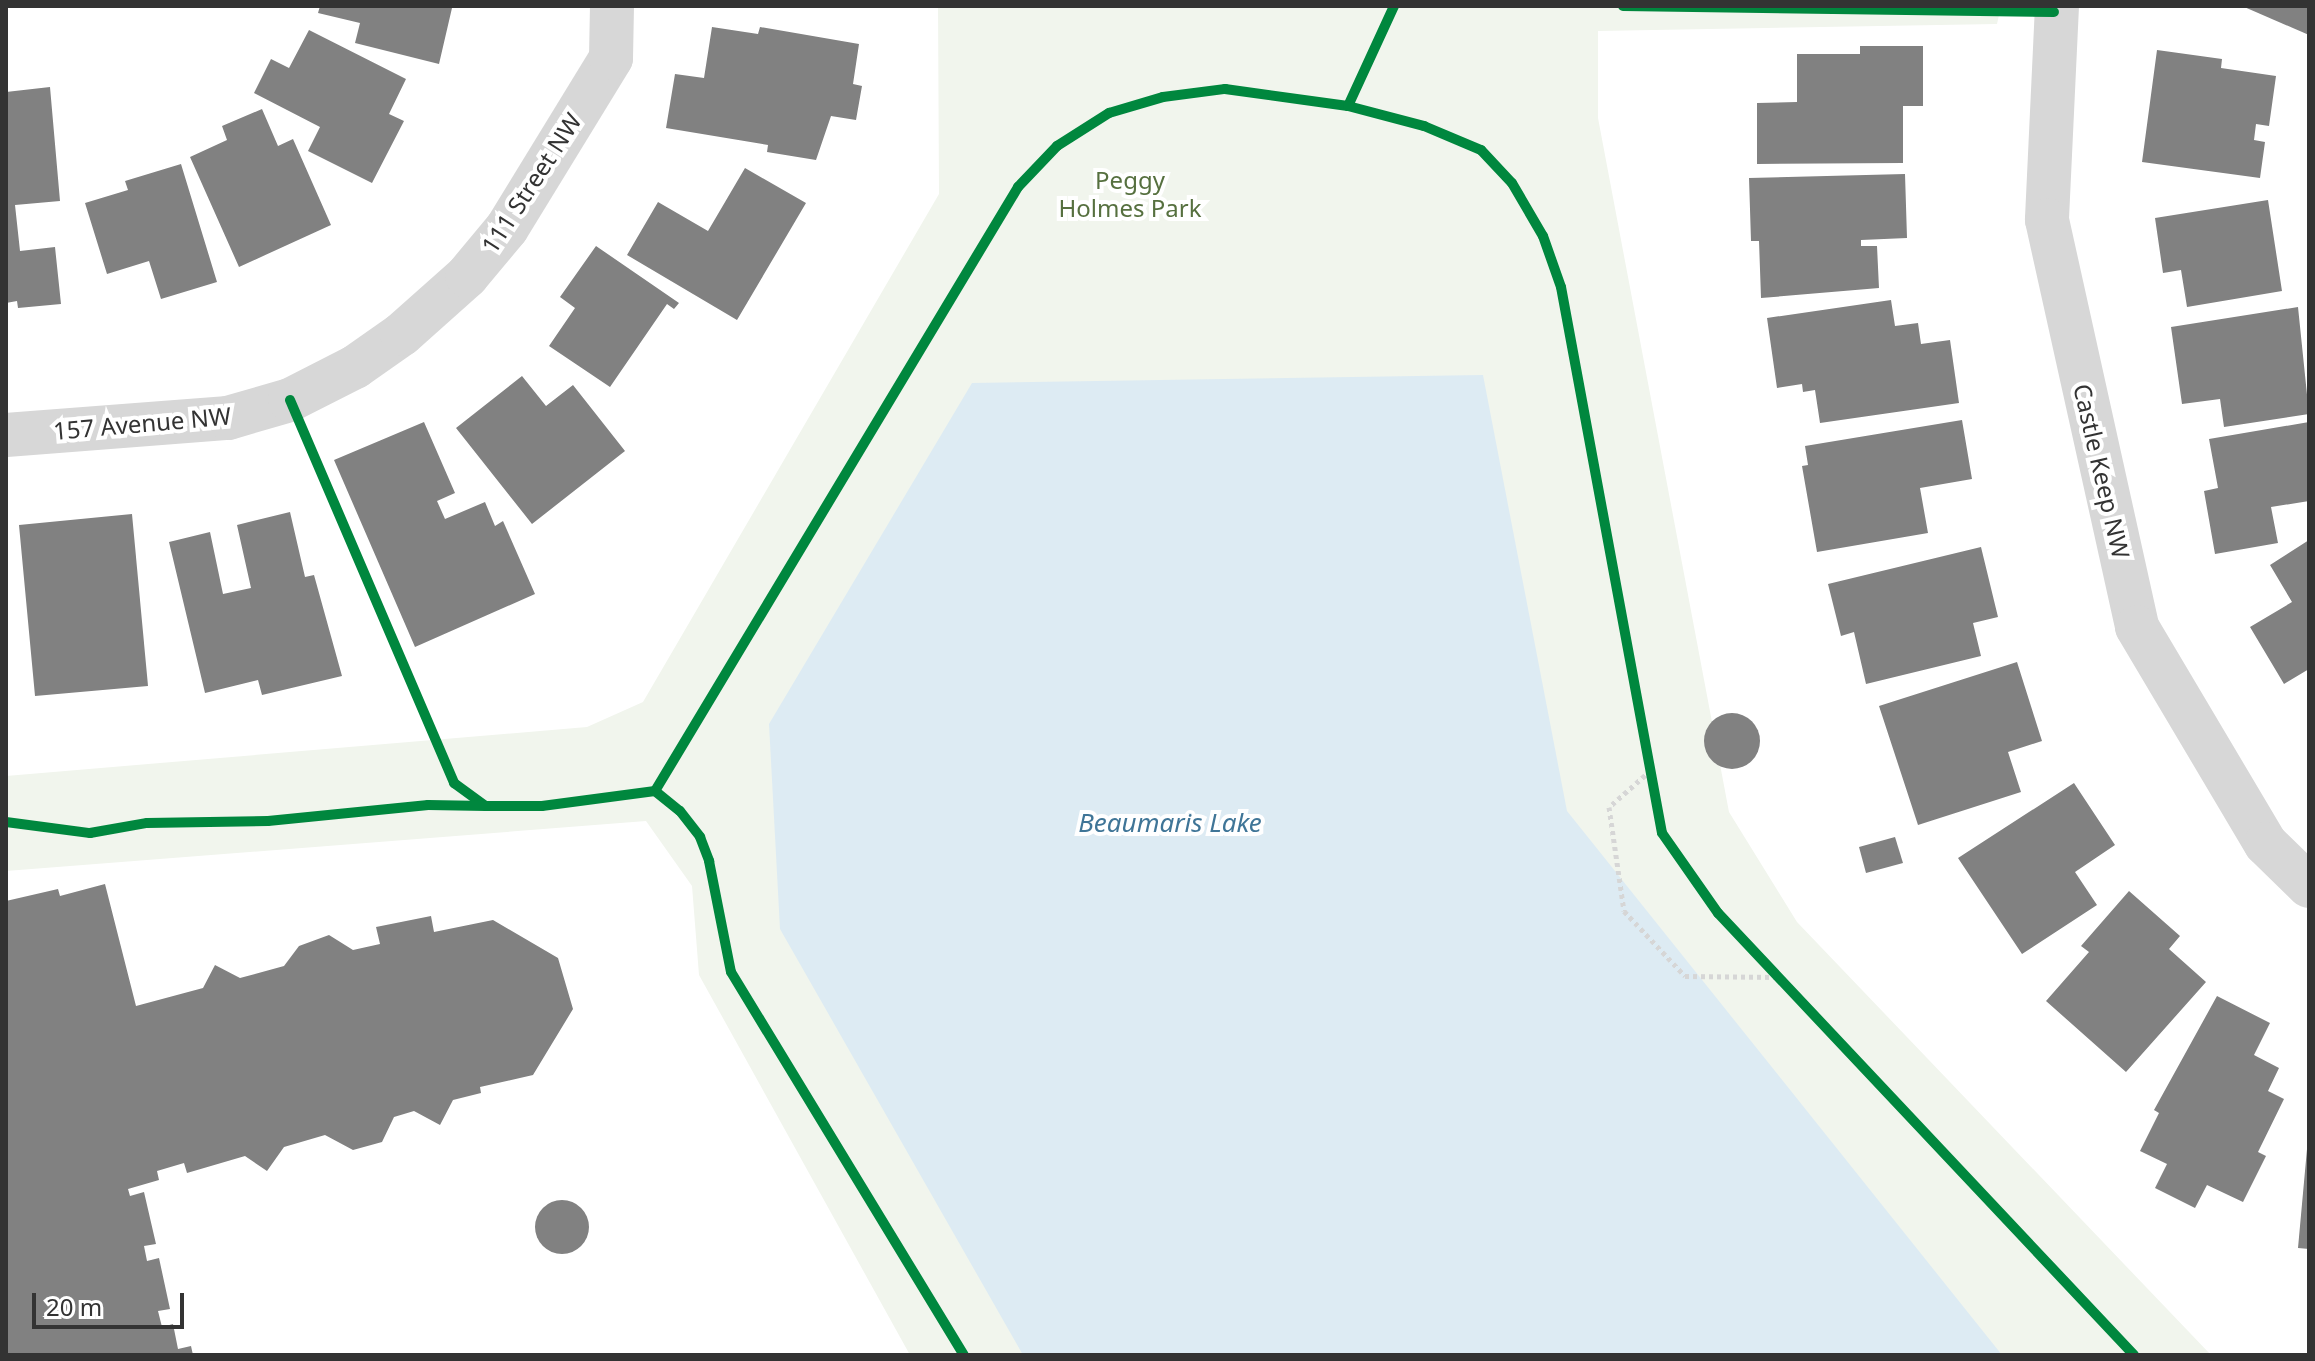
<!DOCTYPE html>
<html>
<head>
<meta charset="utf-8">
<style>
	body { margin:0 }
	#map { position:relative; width:2315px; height:1361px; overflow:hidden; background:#fff; font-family:"Noto Sans",sans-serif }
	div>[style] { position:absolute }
	.green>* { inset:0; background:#f1f5ed }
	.water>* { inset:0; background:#ddebf3 }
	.building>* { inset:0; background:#818181 }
	.round { border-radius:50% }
	.path>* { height:5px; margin-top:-2.5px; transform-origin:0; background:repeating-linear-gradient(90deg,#d6d6d6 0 4px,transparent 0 8px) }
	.minor>* { height:44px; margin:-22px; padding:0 22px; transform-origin:22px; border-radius:22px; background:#d7d7d7 }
	.cycleway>* { height:10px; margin:-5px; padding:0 5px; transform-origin:5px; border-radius:5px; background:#00873e }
	span { translate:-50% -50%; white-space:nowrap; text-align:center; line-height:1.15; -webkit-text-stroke:8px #fff; paint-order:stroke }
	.park-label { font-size:24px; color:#56703f }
	.street-label { font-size:24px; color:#333 }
	.water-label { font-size:26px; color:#3f7597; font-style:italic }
	.frame { position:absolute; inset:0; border:8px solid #333; pointer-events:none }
	.scale { position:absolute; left:32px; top:1293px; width:152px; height:36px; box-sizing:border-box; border:4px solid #333; border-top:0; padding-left:10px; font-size:24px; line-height:28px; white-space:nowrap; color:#333; -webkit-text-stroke:6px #fff; paint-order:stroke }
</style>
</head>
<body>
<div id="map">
	<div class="green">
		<div style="clip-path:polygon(938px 6px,2001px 6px,1997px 24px,1598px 31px,1598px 118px,1729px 812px,1797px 922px,2211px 1355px,910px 1355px,699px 975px,692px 886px,646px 821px,6px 871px,6px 776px,587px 727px,643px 702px,939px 194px)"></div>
	</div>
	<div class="water">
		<div style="clip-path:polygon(1483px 375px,1567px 811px,2002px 1355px,1023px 1355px,780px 929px,769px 724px,972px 383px)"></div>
	</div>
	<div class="building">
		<div style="clip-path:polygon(320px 6px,444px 6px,452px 8px,439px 64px,355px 43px,360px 23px,318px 13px)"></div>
		<div style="clip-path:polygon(2242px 6px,2309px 6px,2309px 35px)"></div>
		<div style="clip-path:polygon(712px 27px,758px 34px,760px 27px,859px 44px,853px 84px,862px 86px,856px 120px,831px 116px,816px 160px,767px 152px,768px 145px,666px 128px,675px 74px,704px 78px)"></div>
		<div style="clip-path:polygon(309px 30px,406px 79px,389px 114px,404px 121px,372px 183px,308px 151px,320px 127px,254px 93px,271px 59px,289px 68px)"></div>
		<div style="clip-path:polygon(1860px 46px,1923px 46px,1923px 106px,1903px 106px,1903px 163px,1757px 164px,1757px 103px,1797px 102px,1797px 54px,1860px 54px)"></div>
		<div style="clip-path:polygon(2157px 50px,2222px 59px,2221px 68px,2276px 76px,2269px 126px,2256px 124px,2254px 140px,2265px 142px,2260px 178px,2142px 162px)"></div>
		<div style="clip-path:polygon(50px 87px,60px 201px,15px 205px,20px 251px,55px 247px,61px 304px,18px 308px,17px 301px,6px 303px,6px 92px)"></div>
		<div style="clip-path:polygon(262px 109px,278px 146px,293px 139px,331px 225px,239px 267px,190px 157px,227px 140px,222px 126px)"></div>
		<div style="clip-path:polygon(181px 164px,217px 282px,161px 299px,149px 261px,107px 274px,85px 203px,128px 190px,125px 181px)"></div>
		<div style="clip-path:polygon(745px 168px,806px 203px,737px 320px,627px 255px,658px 202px,708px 231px)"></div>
		<div style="clip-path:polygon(1905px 174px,1907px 238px,1861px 240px,1861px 246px,1877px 246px,1879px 288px,1761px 298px,1759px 241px,1751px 241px,1749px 178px)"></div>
		<div style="clip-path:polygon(2268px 200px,2282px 291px,2187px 307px,2181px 270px,2163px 273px,2155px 218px)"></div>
		<div style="clip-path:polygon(596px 246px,679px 303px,674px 309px,667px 304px,610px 387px,549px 346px,575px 308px,560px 297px)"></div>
		<div style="clip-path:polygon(1891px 300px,1895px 326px,1918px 323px,1921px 344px,1950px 340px,1959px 403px,1820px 423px,1815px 390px,1803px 392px,1802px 384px,1777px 388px,1767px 318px)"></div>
		<div style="clip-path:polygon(2298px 307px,2309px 414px,2224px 427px,2220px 399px,2182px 404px,2171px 327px)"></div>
		<div style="clip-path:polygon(522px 376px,546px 406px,573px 385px,625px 451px,532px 524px,456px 428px)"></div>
		<div style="clip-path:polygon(1962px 420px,1972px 479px,1920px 488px,1928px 533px,1817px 552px,1802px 466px,1808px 465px,1805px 446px)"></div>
		<div style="clip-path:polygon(424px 422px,455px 493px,437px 501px,445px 519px,485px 502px,495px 526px,503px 521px,535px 594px,415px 647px,334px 460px)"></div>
		<div style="clip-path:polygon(2309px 422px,2309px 501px,2271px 507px,2278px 543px,2215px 554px,2204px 491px,2218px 488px,2209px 439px)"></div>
		<div style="clip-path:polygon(290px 512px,305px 577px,314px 575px,342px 676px,262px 695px,258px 680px,205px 693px,169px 542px,210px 532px,223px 594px,251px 588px,237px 525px)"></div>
		<div style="clip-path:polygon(132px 514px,148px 686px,35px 696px,19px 525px)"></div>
		<div style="clip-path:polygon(2309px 540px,2309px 669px,2284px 684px,2250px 627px,2292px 602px,2270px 565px)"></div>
		<div style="clip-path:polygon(1981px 547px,1998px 617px,1973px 623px,1981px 656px,1866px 684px,1854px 632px,1841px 636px,1828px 584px)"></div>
		<div style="clip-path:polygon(2017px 662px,2042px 741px,2008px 752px,2021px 792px,1918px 825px,1879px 706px)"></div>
		<div class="round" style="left:1704px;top:713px;width:56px;height:56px"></div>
		<div style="clip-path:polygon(2074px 783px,2115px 845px,2075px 872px,2097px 905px,2022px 954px,1958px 858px)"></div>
		<div style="clip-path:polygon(1895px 837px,1903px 863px,1866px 873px,1859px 847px)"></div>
		<div style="clip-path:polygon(105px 884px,136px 1006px,203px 988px,215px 965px,240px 978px,284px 966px,299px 946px,329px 935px,353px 950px,380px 944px,376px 927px,431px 916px,434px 932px,493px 920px,558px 958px,573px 1009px,533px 1075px,480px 1087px,481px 1093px,453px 1100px,440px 1125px,414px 1111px,394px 1117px,382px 1142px,353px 1150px,325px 1135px,284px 1147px,267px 1171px,245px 1156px,187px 1173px,184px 1163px,157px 1171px,159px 1180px,128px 1189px,130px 1196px,144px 1192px,156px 1244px,144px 1246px,147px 1261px,159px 1258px,170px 1309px,158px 1311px,162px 1327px,173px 1324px,178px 1349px,191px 1346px,193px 1355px,6px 1355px,6px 901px,58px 889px,60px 896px)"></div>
		<div style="clip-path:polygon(2129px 891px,2180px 936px,2169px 949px,2206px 982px,2126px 1072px,2046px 1001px,2089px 952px,2081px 946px)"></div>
		<div style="clip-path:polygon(2217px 996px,2270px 1023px,2254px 1055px,2279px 1068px,2268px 1091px,2284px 1099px,2258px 1152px,2266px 1156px,2243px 1202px,2207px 1185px,2195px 1208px,2155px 1188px,2167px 1164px,2140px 1151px,2159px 1113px,2154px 1110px)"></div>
		<div style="clip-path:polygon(2307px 1149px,2309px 1149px,2309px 1249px,2298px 1248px)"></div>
		<div class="round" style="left:535px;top:1200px;width:54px;height:54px"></div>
	</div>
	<div class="path">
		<div style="left:1651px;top:770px;width:56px;rotate:138.6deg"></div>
		<div style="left:1609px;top:807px;width:105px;rotate:81.8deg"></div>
		<div style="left:1624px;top:911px;width:89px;rotate:46.8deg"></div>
		<div style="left:1685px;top:976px;width:93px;rotate:0.6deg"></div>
	</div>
	<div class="minor">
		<div style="left:2057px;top:6px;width:214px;rotate:92.7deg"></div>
		<div style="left:2047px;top:220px;width:417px;rotate:77.5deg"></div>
		<div style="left:2137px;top:627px;width:252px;rotate:59.3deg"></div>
		<div style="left:2266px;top:844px;width:60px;rotate:44.3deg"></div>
		<div style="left:6px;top:435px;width:223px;rotate:-4.4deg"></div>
		<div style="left:228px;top:418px;width:65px;rotate:-16.2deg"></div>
		<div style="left:290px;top:400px;width:73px;rotate:-26.9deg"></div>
		<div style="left:355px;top:367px;width:57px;rotate:-35.1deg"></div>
		<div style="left:402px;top:334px;width:87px;rotate:-41.7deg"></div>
		<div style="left:467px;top:276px;width:62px;rotate:-50.2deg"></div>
		<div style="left:507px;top:228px;width:199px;rotate:-58.5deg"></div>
		<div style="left:611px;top:58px;width:52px;rotate:-88.9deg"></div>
	</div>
	<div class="cycleway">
		<div style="left:1623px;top:6px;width:431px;rotate:0.8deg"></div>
		<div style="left:1348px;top:106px;width:110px;rotate:-65.3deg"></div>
		<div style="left:290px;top:400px;width:417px;rotate:66.8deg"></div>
		<div style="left:454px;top:783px;width:39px;rotate:36deg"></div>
		<div style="left:486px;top:806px;width:56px"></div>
		<div style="left:542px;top:806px;width:114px;rotate:-7.6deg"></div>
		<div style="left:655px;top:791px;width:32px;rotate:39deg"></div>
		<div style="left:680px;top:811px;width:33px;rotate:52deg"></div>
		<div style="left:700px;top:837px;width:26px;rotate:69deg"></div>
		<div style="left:709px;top:861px;width:113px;rotate:78.8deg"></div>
		<div style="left:731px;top:972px;width:448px;rotate:58.7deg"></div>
		<div style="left:655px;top:791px;width:705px;rotate:-58.99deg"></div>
		<div style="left:1018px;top:187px;width:57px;rotate:-46.4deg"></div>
		<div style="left:1057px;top:146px;width:62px;rotate:-32.4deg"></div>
		<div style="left:1109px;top:113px;width:56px;rotate:-16.5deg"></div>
		<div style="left:1163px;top:97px;width:63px;rotate:-7.4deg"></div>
		<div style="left:1225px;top:89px;width:124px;rotate:7.9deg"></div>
		<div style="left:1348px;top:106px;width:79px;rotate:14.7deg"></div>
		<div style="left:1424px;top:126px;width:62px;rotate:22.8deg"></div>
		<div style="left:1481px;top:150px;width:45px;rotate:46.8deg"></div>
		<div style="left:1512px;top:183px;width:61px;rotate:59.7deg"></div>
		<div style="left:1543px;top:236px;width:54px;rotate:70.6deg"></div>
		<div style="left:1561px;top:287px;width:555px;rotate:79.52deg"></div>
		<div style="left:1662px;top:833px;width:98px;rotate:55deg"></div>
		<div style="left:1718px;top:913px;width:607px;rotate:46.74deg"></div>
		<div style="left:6px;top:822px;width:85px;rotate:7.5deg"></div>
		<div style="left:90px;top:833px;width:58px;rotate:-10deg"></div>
		<div style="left:147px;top:823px;width:121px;rotate:-0.9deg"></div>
		<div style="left:268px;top:821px;width:161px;rotate:-5.7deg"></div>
		<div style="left:428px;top:805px;width:58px;rotate:1deg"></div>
	</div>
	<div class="park-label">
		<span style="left:1130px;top:194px">Peggy<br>Holmes Park</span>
	</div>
	<div class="street-label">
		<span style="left:531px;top:183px;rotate:-57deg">111 Street NW</span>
		<span style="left:142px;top:423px;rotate:-5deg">157 Avenue NW</span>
		<span style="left:2102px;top:471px;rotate:77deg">Castle Keep NW</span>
	</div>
	<div class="water-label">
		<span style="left:1170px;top:823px">Beaumaris Lake</span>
	</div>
	<div class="frame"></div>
	<div class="scale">20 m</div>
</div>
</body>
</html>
